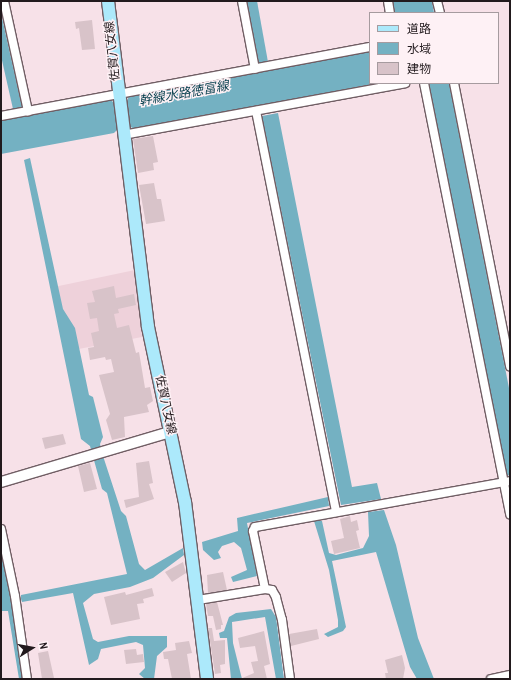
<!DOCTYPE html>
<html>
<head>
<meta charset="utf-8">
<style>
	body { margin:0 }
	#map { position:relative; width:511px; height:680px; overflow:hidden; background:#f7e1e8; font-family:"Archivo Narrow","Noto Sans JP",sans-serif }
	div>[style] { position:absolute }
	.built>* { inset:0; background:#eed1da }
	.water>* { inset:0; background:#74b1c2 }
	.building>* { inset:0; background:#d8c3c9 }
	.roads { filter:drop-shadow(1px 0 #705e64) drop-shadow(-1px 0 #705e64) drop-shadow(0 1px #705e64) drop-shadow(0 -1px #705e64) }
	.minor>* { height:8px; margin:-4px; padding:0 4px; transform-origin:4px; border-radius:4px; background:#fff }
	.tertiary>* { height:10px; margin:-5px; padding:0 5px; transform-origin:5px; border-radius:5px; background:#fff }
	.primary>* { height:12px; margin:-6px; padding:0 6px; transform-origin:6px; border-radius:6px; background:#ace9fb }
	span { translate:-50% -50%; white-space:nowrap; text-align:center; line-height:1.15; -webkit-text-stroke:3px #fef1f5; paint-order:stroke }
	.street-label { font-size:12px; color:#221a1d }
	.water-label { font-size:13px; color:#0d4452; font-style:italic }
	.frame { position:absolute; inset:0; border:2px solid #221a1d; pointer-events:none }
	.legend { position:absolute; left:369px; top:12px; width:130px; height:72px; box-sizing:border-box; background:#fef1f5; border:1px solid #a69b9f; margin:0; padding:5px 7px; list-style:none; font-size:12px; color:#221a1d }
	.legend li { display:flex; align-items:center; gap:8px; height:20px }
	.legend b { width:20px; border:1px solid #a69b9f }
	.north { position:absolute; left:12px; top:628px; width:40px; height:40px; -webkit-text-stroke:3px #fef1f5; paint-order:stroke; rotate:79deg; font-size:11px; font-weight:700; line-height:16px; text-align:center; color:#221a1d }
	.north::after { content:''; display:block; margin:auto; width:14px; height:18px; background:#221a1d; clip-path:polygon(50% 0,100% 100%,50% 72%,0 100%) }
</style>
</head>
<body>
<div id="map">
	<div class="built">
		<div style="clip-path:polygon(135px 270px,142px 337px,68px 351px,54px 287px)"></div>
	</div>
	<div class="water">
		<div style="clip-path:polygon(247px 1px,257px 1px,268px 62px,259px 64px)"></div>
		<div style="clip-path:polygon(393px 1px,432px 1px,434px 13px,395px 13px)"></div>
		<div style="clip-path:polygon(1px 13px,22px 107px,13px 109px,1px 56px)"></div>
		<div style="clip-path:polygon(370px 50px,370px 83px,378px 83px,134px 129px,131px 127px,118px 129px,114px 133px,1px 154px,1px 121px,110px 99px,115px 104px,127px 101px,129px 96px)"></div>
		<div style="clip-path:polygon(429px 83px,449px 83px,510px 393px,510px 475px,506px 476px)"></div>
		<div style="clip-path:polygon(278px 113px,352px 487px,377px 483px,381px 499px,341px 505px,262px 116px)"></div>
		<div style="clip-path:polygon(30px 158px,63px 309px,75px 328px,89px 395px,93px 397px,103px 437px,100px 444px,104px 459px,121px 511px,126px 516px,139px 564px,145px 570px,183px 548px,184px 555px,153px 578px,130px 587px,94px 594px,83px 603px,93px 639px,98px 642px,129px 636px,167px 636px,167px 647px,157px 656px,154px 679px,145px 679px,139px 674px,145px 668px,143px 645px,136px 642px,101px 649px,98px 659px,89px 665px,73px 593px,22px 602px,21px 599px,21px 595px,127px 574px,107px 493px,102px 489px,90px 446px,81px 439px,24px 160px)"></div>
		<div style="clip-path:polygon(328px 497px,329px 506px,247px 523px,257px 576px,233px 582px,231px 577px,247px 570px,241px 548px,234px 542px,222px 546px,218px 552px,221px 558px,214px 560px,203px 550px,202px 542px,238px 531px,237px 518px)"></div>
		<div style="clip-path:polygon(384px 510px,396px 545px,418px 638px,434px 679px,417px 679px,410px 667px,376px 552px,332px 561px,346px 627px,343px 631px,328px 637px,324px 634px,338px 627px,338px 620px,329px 570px,314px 521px,322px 521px,329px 553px,336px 555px,363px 548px,369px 536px,368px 512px)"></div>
		<div style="clip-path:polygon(1px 551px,12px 600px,24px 679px,19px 679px,8px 611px,1px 611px)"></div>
		<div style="clip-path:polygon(271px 609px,276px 617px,284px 679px,276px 679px,265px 617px,232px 622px,233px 643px,242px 679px,231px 679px,227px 638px,220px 638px,219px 633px,224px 631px,229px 617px,236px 613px)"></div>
	</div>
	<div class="building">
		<div style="clip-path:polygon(92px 20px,95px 49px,82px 50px,79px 28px,76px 29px,75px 22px)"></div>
		<div style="clip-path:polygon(153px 136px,158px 162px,153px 163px,154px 170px,138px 173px,133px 139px)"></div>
		<div style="clip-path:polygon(154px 183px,157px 199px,161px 199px,165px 221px,146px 224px,139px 185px)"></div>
		<div style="clip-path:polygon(114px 286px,116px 298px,134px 294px,136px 305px,118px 309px,119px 313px,114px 314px,117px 328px,129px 325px,136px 353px,139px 352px,145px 388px,150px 387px,153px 401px,147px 405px,149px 412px,124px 417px,125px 437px,112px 440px,106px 420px,110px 414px,99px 375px,114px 372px,111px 359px,106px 360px,105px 357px,90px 360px,88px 348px,94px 347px,91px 333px,99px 331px,97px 318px,90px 319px,87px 303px,95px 302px,92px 291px)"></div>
		<div style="clip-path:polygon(63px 434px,66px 444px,45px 449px,42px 438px)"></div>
		<div style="clip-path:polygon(149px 461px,153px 483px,149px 484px,154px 499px,126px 508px,124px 500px,139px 497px,136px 463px)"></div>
		<div style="clip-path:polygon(90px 463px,97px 489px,84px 492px,78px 466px)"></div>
		<div style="clip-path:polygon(350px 516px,351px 522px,357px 520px,359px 530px,356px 531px,360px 548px,334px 554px,331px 541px,344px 538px,340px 519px)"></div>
		<div style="clip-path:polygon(183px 562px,186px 573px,172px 582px,165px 572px)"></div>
		<div style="clip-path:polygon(223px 572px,227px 590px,208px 593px,207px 575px)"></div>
		<div style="clip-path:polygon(152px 588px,154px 596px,143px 599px,144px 603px,137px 604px,140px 619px,111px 625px,104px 597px,125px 592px,126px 595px)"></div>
		<div style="clip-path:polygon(217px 602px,223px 625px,221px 625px,221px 629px,216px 630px,213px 616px,208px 616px,206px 604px)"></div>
		<div style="clip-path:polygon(208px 628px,212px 628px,214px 641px,225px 640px,225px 664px,220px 665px,221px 673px,215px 674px)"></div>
		<div style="clip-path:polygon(317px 629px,319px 639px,291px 646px,289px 634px)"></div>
		<div style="clip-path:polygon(264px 631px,270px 664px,264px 666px,267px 679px,240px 679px,254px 673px,251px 662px,258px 661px,255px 646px,240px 648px,238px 638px)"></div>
		<div style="clip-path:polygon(189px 641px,192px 653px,187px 654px,191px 679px,172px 679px,168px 659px,164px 659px,163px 652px,176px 650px,175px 643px)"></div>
		<div style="clip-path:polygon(136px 649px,137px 655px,143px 654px,144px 662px,126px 664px,124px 650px)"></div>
		<div style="clip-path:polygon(48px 651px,54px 678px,42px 679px,38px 653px)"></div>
		<div style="clip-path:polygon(402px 655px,405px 668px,403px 679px,386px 679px,385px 673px,388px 673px,385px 660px)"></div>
	</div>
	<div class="roads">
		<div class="minor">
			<div style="left:4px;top:1px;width:113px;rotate:77.7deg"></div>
			<div style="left:242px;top:1px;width:69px;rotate:79.2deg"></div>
			<div style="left:388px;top:1px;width:12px;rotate:81deg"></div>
			<div style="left:437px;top:1px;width:12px;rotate:76deg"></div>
			<div style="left:424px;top:83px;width:440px;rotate:78.7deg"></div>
			<div style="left:454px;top:83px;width:289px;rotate:78.8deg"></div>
			<div style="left:256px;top:111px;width:409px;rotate:78.7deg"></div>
			<div style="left:1px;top:116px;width:375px;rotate:-10.6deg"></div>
			<div style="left:123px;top:135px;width:287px;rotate:-10.4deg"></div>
			<div style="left:1px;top:529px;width:68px;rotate:78.2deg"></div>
			<div style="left:15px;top:596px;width:84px;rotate:81.8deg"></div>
			<div style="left:198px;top:600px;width:68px;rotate:-9.3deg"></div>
			<div style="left:290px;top:679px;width:60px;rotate:-97.7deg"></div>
			<div style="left:282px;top:620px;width:24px;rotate:-105deg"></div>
			<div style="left:276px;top:597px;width:8px;rotate:-120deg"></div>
			<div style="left:272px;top:590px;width:7px;rotate:-172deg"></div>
			<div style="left:265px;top:589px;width:59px;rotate:-101.7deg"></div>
			<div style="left:253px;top:531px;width:4px;rotate:-63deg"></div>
			<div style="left:255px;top:527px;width:259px;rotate:-10.2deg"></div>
			<div style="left:491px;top:679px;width:19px;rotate:-12deg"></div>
		</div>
		<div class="tertiary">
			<div style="left:1px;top:482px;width:176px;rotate:-16.5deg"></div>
		</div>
		<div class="primary">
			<div style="left:108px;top:1px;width:328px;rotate:83deg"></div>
			<div style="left:148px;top:327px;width:179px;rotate:78.1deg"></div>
			<div style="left:185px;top:502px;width:178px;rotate:82.9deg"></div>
		</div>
	</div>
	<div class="street-label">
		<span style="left:113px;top:51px;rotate:-96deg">佐賀八女線</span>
		<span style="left:165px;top:405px;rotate:78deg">佐賀八女線</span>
	</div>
	<div class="water-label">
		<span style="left:184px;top:94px;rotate:-10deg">幹線水路徳富線</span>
	</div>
	<div class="frame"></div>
	<ul class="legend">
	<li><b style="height:5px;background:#ace9fb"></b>道路</li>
	<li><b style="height:11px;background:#74b1c2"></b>水域</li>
	<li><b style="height:11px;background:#d8c3c9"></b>建物</li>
	</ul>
	<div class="north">N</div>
</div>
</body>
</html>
